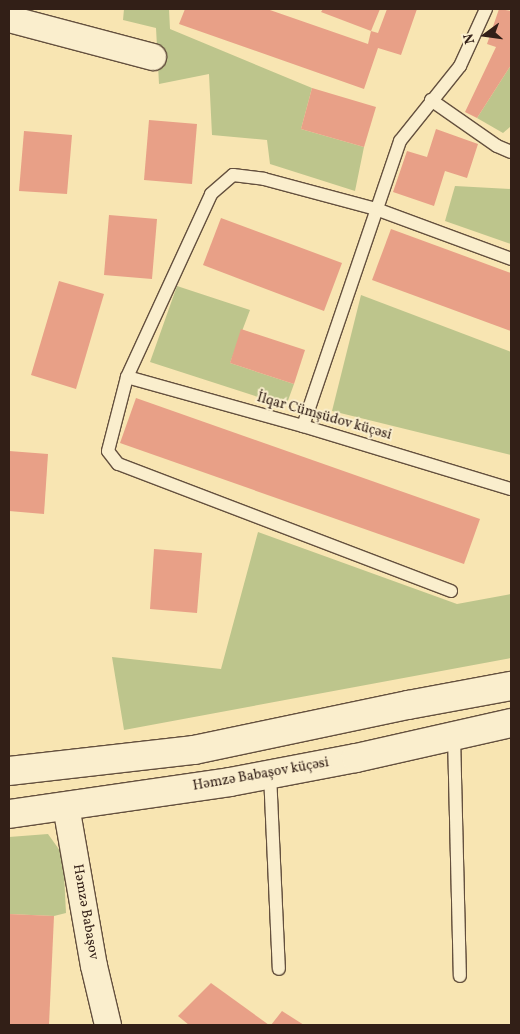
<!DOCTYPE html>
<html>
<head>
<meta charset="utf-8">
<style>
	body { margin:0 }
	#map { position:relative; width:520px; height:1034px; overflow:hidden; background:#f8e5b2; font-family:Vollkorn,serif }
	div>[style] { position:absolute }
	.green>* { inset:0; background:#bdc58c }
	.building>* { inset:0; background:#e8a087 }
	.roads { filter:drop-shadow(1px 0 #64503e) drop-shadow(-1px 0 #64503e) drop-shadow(0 1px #64503e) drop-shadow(0 -1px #64503e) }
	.lane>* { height:12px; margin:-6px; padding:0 6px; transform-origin:6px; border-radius:6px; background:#faeecd }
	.street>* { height:26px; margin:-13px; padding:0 13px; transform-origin:13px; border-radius:13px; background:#faeecd }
	.secondary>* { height:28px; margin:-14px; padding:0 14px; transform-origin:14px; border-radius:14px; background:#faeecd }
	span { translate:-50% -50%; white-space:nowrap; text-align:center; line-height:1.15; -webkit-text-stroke:4px #faeecd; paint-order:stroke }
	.street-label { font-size:14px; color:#321f17 }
	.frame { position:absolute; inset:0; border:10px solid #321f17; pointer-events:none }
	.north { position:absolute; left:460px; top:10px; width:50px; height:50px; -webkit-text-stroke:4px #faeecd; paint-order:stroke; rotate:256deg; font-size:14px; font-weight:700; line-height:20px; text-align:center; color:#321f17 }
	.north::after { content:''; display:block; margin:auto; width:18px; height:22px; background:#321f17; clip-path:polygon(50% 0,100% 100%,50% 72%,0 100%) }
</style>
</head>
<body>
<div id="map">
	<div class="green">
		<div style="clip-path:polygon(124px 9px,169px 9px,170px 29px,312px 88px,301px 129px,364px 147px,355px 191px,270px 164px,267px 140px,212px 135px,209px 74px,159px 84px,156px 28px,123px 20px)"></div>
		<div style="clip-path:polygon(511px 65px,511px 126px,503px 133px,477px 118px)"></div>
		<div style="clip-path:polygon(455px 186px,511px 189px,511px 244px,445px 221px)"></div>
		<div style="clip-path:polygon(177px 286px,250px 310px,230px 363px,294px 384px,286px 406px,150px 362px)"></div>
		<div style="clip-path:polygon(361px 295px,511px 352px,511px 455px,332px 411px)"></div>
		<div style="clip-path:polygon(258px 532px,457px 604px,511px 594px,511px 658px,124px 730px,112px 657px,221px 669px)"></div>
		<div style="clip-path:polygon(48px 834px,63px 855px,66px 913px,54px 916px,9px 914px,9px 837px)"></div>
	</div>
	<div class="building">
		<div style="clip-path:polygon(185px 9px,267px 9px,368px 44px,371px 31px,378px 33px,387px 9px,417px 9px,401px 55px,378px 48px,364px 89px,179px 24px)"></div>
		<div style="clip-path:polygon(323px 9px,380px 9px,371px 31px,321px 12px)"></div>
		<div style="clip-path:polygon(499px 9px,511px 11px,511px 65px,477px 118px,465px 112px,496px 47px,487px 44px)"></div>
		<div style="clip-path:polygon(312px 88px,376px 107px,364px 147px,301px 129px)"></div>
		<div style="clip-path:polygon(149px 120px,197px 124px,192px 184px,144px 180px)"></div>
		<div style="clip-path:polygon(436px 129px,478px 144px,467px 178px,445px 171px,434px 206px,393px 192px,407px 151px,427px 157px)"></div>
		<div style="clip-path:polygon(24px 131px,72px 135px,67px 194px,19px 191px)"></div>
		<div style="clip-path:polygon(109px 215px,157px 219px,152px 279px,104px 275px)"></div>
		<div style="clip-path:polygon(221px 218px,342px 263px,324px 311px,203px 265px)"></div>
		<div style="clip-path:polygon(391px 229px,511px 273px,511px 331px,372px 280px)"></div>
		<div style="clip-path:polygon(59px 281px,104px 294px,76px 389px,31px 375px)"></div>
		<div style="clip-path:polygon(241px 329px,305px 350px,294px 384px,230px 363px)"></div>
		<div style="clip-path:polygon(136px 398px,480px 519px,464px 564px,120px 443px)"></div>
		<div style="clip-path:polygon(9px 451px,48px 454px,44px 514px,9px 511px)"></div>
		<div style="clip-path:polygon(154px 549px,202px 553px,197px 613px,150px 609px)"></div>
		<div style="clip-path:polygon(9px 914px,54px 916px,49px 1025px,9px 1025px)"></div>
		<div style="clip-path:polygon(211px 983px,269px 1025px,189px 1025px,178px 1016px)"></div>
		<div style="clip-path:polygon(282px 1011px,304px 1025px,271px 1025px)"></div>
	</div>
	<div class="roads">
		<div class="lane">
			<div style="left:431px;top:100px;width:80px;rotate:34.9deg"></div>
			<div style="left:497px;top:146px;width:15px;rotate:23deg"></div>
			<div style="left:127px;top:377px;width:183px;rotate:15.6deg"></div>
			<div style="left:303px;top:426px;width:217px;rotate:16.9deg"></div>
			<div style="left:303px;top:426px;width:301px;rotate:-71.2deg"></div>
			<div style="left:400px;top:141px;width:96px;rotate:-51.3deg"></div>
			<div style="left:460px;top:66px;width:63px;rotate:-65.5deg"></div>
			<div style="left:451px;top:591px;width:356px;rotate:-159.1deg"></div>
			<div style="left:118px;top:464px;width:16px;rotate:-128deg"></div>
			<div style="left:108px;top:451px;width:76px;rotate:-75.6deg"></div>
			<div style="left:127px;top:377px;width:201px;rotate:-65.3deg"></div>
			<div style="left:211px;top:194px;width:29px;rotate:-41deg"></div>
			<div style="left:233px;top:175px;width:31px;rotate:7deg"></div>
			<div style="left:264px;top:179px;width:116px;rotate:15deg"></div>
			<div style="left:376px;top:209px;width:144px;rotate:20.3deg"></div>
			<div style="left:454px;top:736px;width:240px;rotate:88.6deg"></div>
			<div style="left:270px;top:774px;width:195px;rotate:87.4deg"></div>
		</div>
		<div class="street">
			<div style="left:9px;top:19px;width:149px;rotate:14.8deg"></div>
			<div style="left:66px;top:806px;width:162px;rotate:80.1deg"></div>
			<div style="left:94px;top:966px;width:61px;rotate:76.7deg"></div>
		</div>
		<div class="secondary">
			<div style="left:9px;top:771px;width:186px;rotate:-6.5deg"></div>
			<div style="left:194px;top:750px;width:219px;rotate:-11.9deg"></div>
			<div style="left:408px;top:705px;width:105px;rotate:-10.5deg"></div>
			<div style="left:9px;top:814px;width:223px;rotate:-8.2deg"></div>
			<div style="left:230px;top:782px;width:128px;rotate:-10.8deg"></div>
			<div style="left:356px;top:758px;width:159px;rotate:-12.7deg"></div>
		</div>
	</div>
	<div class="street-label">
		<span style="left:324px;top:417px;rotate:16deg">İlqar Cümşüdov küçəsi</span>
		<span style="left:261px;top:775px;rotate:-10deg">Həmzə Babaşov küçəsi</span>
		<span style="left:85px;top:912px;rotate:80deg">Həmzə Babaşov</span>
	</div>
	<div class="frame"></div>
	<div class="north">N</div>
</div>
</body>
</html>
